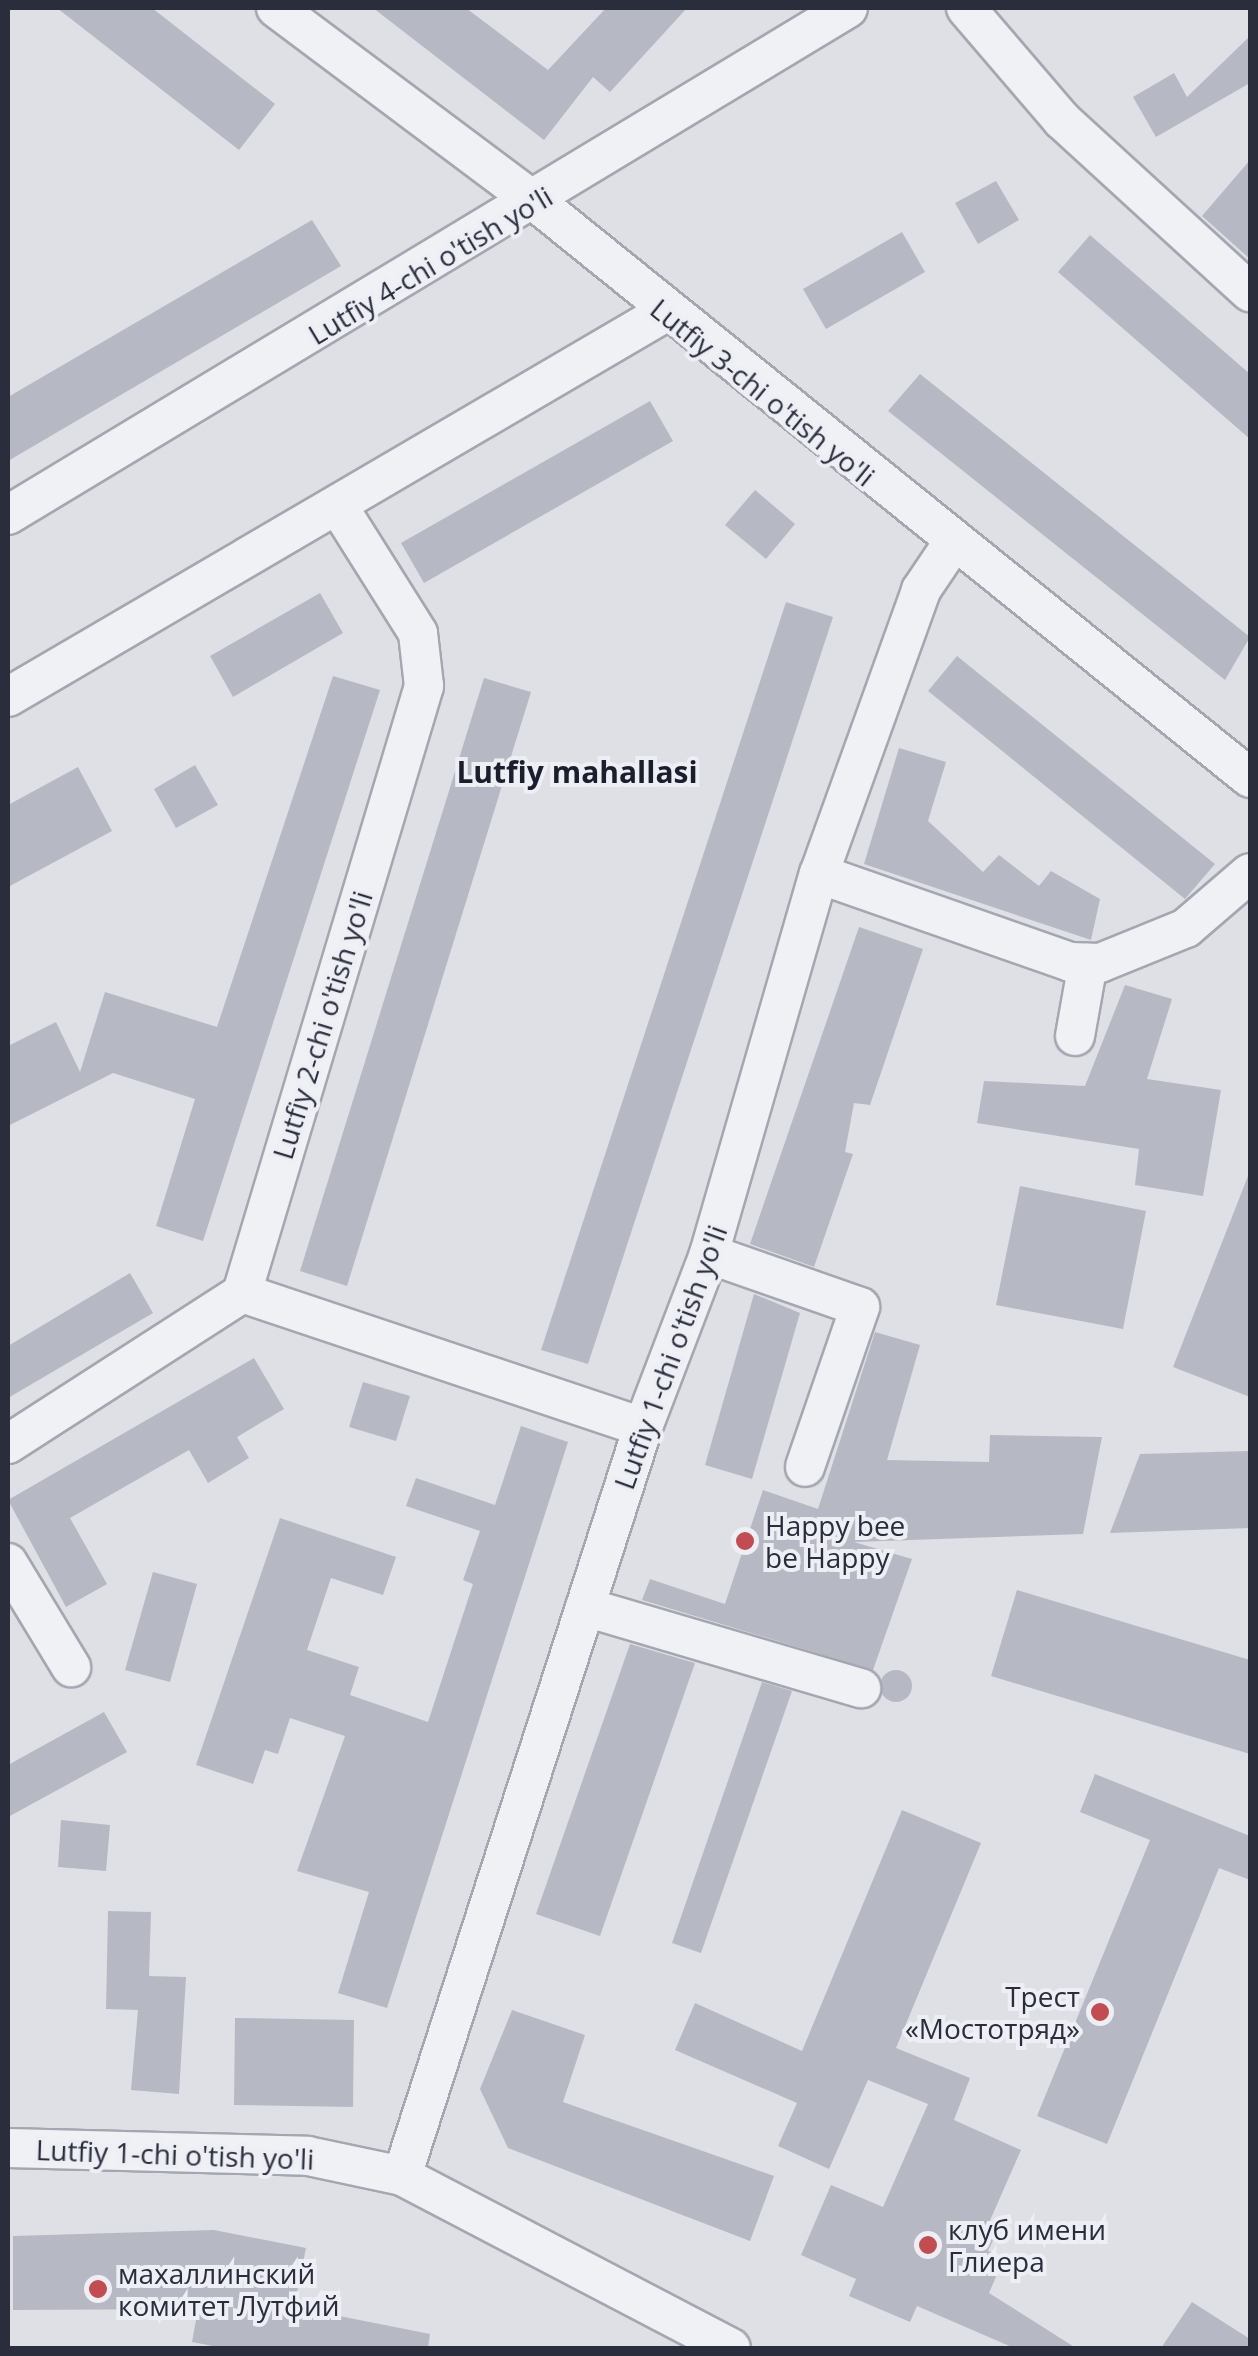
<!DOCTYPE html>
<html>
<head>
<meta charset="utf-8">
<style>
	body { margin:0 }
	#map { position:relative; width:1258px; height:2356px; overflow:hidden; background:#dee0e6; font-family:"Open Sans",sans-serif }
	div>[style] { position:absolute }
	.building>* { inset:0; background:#b6b9c3 }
	.round { border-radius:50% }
	.roads { filter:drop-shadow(2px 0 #a4a7b0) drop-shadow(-2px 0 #a4a7b0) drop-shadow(0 2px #a4a7b0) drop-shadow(0 -2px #a4a7b0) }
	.street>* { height:38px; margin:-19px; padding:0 19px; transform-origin:19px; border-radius:19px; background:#f0f1f5 }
	.dots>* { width:28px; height:28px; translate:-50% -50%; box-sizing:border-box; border:5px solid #edeff4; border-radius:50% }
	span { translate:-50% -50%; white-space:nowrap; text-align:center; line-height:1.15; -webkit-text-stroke:8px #edeff4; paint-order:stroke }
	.street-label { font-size:28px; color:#292d3c }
	.poi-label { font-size:28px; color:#292d3c }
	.left { translate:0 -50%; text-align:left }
	.right { translate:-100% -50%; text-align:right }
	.neighbourhood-label { font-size:30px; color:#1b1f2d; font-weight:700 }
	.frame { position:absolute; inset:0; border:10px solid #292d3c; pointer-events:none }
</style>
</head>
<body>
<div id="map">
	<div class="building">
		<div style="clip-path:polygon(57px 8px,152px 8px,275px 104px,239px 150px)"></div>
		<div style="clip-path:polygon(373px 8px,466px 8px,548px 70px,606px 8px,687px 8px,610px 92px,593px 77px,544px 140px)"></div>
		<div style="clip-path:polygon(1250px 36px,1250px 83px,1156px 137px,1133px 97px,1174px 73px,1187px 97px)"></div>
		<div style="clip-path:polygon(1250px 160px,1250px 259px,1202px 216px)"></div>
		<div style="clip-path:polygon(996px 181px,1019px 220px,978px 244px,955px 203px)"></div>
		<div style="clip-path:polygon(312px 220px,341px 266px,8px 461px,8px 397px)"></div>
		<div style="clip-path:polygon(902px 232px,925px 272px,826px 329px,803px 289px)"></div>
		<div style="clip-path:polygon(1090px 235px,1250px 374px,1250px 439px,1058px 272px)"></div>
		<div style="clip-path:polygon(920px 374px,1250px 637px,1225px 680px,888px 411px)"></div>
		<div style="clip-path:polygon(650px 401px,673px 441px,424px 583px,401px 543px)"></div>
		<div style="clip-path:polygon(755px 490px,795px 524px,766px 559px,725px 525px)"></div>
		<div style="clip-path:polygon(320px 593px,343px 633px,233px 697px,210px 656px)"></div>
		<div style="clip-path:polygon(786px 602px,833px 617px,588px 1364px,541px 1350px)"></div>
		<div style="clip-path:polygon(957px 656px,1215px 864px,1185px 899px,928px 691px)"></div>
		<div style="clip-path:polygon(333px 676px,380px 690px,203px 1241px,156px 1226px,195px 1099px,113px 1073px,8px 1126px,8px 1046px,56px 1022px,80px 1072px,105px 992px,217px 1027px)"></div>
		<div style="clip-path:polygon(484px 678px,531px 692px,347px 1286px,300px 1271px)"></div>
		<div style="clip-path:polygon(899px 748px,946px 762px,928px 821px,983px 872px,999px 855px,1039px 886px,1051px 871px,1100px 899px,1091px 940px,864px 864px)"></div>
		<div style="clip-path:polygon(195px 765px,218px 805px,176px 828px,154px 789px)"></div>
		<div style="clip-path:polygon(78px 767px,112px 831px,8px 887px,8px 805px)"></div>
		<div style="clip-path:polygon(859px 927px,923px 949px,870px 1105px,854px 1103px,845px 1152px,853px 1154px,814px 1267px,750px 1244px)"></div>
		<div style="clip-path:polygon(1125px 985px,1172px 999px,1147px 1079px,1221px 1090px,1203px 1196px,1135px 1185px,1139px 1149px,977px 1123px,984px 1081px,1085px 1086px)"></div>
		<div style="clip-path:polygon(1250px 1171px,1250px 1397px,1173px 1367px)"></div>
		<div style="clip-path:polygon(1020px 1186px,1146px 1211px,1123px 1329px,996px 1305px)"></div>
		<div style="clip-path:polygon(130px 1273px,153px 1313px,8px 1398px,8px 1346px)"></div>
		<div style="clip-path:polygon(754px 1294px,800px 1313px,752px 1479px,705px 1465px)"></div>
		<div style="clip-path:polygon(875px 1332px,920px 1345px,887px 1460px,989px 1462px,990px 1435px,1102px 1437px,1083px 1534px,854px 1542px,912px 1559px,873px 1670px,642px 1600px,650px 1579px,725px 1604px,763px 1490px,818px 1509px)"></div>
		<div style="clip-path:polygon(254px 1358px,284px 1409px,237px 1437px,249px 1458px,208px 1483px,189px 1450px,70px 1518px,107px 1584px,66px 1607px,8px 1500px)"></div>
		<div style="clip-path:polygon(363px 1382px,410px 1396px,396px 1441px,349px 1427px)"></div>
		<div style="clip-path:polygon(521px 1426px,568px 1442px,387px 2008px,338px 1993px,369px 1892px,297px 1871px,345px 1736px,290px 1718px,278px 1754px,265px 1750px,253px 1784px,196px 1765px,280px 1518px,396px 1557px,383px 1595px,331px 1578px,307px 1650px,359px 1667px,350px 1695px,428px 1722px,473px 1584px,463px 1580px,480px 1531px,406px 1506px,416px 1478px,495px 1505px)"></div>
		<div style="clip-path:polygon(1250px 1451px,1250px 1528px,1110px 1533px,1140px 1454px)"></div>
		<div style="clip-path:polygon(153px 1572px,197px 1584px,170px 1682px,125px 1670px)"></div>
		<div style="clip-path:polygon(1017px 1590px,1250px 1660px,1250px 1754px,991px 1676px)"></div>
		<div style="clip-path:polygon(630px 1644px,695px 1663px,600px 1936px,536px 1914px)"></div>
		<div class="round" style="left:880px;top:1670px;width:32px;height:32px"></div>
		<div style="clip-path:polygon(762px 1682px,792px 1691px,701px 1953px,672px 1943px)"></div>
		<div style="clip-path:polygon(104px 1712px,127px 1752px,8px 1817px,8px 1765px)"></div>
		<div style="clip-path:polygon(1095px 1774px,1250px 1836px,1250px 1880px,1219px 1868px,1107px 2144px,1037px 2116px,1150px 1840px,1080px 1812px)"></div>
		<div style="clip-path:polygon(902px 1810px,981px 1843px,896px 2048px,970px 2078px,954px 2120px,1021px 2150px,988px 2225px,998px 2230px,988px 2251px,1004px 2258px,989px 2293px,1076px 2348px,1014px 2348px,917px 2306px,910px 2322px,849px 2296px,856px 2279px,801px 2255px,831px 2185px,883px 2207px,928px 2104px,868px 2080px,829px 2169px,778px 2146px,797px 2103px,675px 2050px,695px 2003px,802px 2051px)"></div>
		<div style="clip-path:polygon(61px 1820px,110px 1825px,106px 1871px,58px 1867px)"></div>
		<div style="clip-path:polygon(108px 1911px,151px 1912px,149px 1976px,186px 1977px,179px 2094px,131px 2090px,138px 2010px,106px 2009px)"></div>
		<div style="clip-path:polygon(512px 2010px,585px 2035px,563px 2102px,774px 2176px,750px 2241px,508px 2148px,480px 2089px)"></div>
		<div style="clip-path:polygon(235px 2018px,354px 2020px,353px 2107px,234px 2105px)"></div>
		<div style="clip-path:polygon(214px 2230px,306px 2248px,294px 2307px,430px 2334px,428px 2348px,223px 2348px,192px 2342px,198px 2309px,13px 2310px,13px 2236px)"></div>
		<div style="clip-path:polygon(1192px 2302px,1250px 2339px,1250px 2348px,1161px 2348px)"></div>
	</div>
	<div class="roads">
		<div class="street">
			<div style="left:276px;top:8px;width:326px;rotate:36.8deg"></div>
			<div style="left:537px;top:203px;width:916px;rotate:38.88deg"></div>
			<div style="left:966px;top:8px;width:148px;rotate:49.4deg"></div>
			<div style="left:1062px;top:120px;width:255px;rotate:42.5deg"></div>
			<div style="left:8px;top:515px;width:981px;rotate:-31.11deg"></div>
			<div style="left:8px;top:697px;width:760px;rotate:-30.34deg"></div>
			<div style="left:819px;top:874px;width:266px;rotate:19.3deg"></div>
			<div style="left:1070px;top:962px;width:30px;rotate:2deg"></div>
			<div style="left:1100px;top:963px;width:93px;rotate:-22.1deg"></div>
			<div style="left:1186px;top:928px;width:84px;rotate:-40.7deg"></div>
			<div style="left:1075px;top:1036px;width:74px;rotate:-79.9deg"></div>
			<div style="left:709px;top:1254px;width:160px;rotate:19.3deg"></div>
			<div style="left:860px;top:1307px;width:169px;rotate:109deg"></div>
			<div style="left:242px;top:1293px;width:423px;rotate:18.5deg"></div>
			<div style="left:8px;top:1444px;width:278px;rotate:-32.8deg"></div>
			<div style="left:242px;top:1293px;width:634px;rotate:-73.31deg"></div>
			<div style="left:424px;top:686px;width:53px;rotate:-96.5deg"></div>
			<div style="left:418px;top:633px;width:150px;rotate:-122.2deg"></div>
			<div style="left:8px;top:1563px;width:122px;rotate:58.8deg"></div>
			<div style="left:585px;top:1607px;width:288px;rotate:16.4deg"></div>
			<div style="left:8px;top:2148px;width:300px;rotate:1.5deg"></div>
			<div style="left:308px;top:2156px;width:96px;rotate:12deg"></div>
			<div style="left:402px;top:2176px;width:371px;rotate:27.6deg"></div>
			<div style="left:402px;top:2176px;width:787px;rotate:-72.16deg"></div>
			<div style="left:643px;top:1427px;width:185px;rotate:-69.1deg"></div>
			<div style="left:709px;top:1254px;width:396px;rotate:-73.9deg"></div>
			<div style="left:819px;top:874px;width:302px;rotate:-70.2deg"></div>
			<div style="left:921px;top:590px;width:55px;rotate:-56deg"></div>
		</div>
	</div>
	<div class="dots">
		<div style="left:745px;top:1541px;background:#c24c4f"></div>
		<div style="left:1100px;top:2012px;background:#c24c4f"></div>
		<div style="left:928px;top:2245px;background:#c24c4f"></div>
		<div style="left:98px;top:2289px;background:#c24c4f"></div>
	</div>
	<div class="street-label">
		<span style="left:430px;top:265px;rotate:-31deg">Lutfiy 4-chi o'tish yo'li</span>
		<span style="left:763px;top:392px;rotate:39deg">Lutfiy 3-chi o'tish yo'li</span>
		<span style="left:322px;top:1025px;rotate:-73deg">Lutfiy 2-chi o'tish yo'li</span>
		<span style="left:670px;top:1357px;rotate:-70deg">Lutfiy 1-chi o'tish yo'li</span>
		<span style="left:175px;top:2154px;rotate:2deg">Lutfiy 1-chi o'tish yo'li</span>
	</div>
	<div class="poi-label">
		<span class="left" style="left:765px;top:1541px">Happy bee<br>be Happy</span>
		<span class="right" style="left:1080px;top:2012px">Трест<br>«Мостотряд»</span>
		<span class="left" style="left:948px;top:2245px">клуб имени<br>Глиера</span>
		<span class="left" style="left:118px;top:2289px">махаллинский<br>комитет Лутфий</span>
	</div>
	<div class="neighbourhood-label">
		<span style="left:577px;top:772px">Lutfiy mahallasi</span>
	</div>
	<div class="frame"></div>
</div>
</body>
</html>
